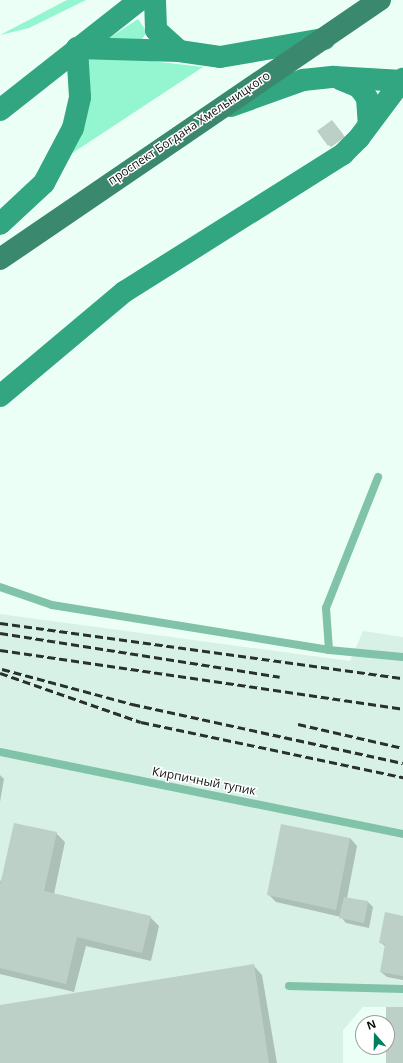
<!DOCTYPE html>
<html>
<head>
<meta charset="utf-8">
<style>
	body { margin:0 }
	#map { position:relative; width:403px; height:1063px; overflow:hidden; background:#ecfff6; font-family:"Open Sans",sans-serif }
	div>[style] { position:absolute }
	.built>* { inset:0; background:#d7f1e6 }
	.green>* { inset:0; background:#93f6d0 }
	.shadow>* { inset:0; background:#0003 }
	.building>* { inset:0; background:#bdd0c8 }
	.lane>* { height:8px; margin:-4px; padding:0 4px; transform-origin:4px; border-radius:4px; background:#80c3a9 }
	.secondary>* { height:22px; margin:-11px; padding:0 11px; transform-origin:11px; border-radius:11px; background:#31a681 }
	.primary>* { height:22px; margin:-11px; padding:0 11px; transform-origin:11px; border-radius:11px; background:#3a886d }
	.rail>* { height:3px; margin-top:-1.5px; transform-origin:0; background:repeating-linear-gradient(90deg,#29312d 0 8px,transparent 0 12px) }
	span { translate:-50% -50%; white-space:nowrap; text-align:center; line-height:1.15; -webkit-text-stroke:3px #fff; paint-order:stroke }
	.street-label { font-size:12px; color:#090f0c }
	.north { position:absolute; left:355px; top:1015px; width:40px; height:40px; box-sizing:border-box; background:#fff; border:1px solid #9d9f9e; border-radius:50%; rotate:340deg; font-size:11px; font-weight:700; line-height:16px; text-align:center; color:#090f0c }
	.north::after { content:''; display:block; margin:auto; width:14px; height:18px; background:#007f5f; clip-path:polygon(50% 0,100% 100%,50% 72%,0 100%) }
</style>
</head>
<body>
<div id="map">
	<div class="built">
		<div style="clip-path:polygon(0 614px,350px 661px,363px 631px,403px 637px,403px 1007px,363px 1007px,343px 1030px,343px 1063px,0 1063px)"></div>
	</div>
	<div class="green">
		<div style="clip-path:polygon(67px 0,86px 0,29px 28px,0 35px)"></div>
		<div style="clip-path:polygon(138px 19px,147px 32px,142px 39px,97px 46px)"></div>
		<div style="clip-path:polygon(84px 53px,203px 67px,71px 154px)"></div>
	</div>
	<div class="shadow">
		<div style="clip-path:polygon(332px 121px,345px 137px,331px 147px,329px 145px)"></div>
		<div style="clip-path:polygon(0 775px,4px 779px,0 802px)"></div>
		<div style="clip-path:polygon(56px 833px,65px 842px,54px 894px,150px 917px,159px 926px,151px 961px,86px 946px,74px 992px,0 974px,0 881px)"></div>
		<div style="clip-path:polygon(350px 838px,357px 846px,347px 898px,368px 902px,373px 907px,369px 928px,346px 923px,341px 917px,276px 902px,268px 894px)"></div>
		<div style="clip-path:polygon(403px 917px,403px 980px,387px 977px,381px 972px,386px 947px,380px 942px)"></div>
		<div style="clip-path:polygon(253px 965px,262px 975px,277px 1063px,0 1063px,0 1006px)"></div>
	</div>
	<div class="building">
		<div style="clip-path:polygon(332px 120px,343px 134px,328px 146px,317px 131px)"></div>
		<div style="clip-path:polygon(14px 823px,57px 832px,44px 891px,151px 916px,142px 953px,77px 937px,66px 984px,0 968px,0 885px)"></div>
		<div style="clip-path:polygon(281px 824px,350px 838px,336px 910px,267px 895px)"></div>
		<div style="clip-path:polygon(344px 897px,368px 901px,364px 923px,339px 918px)"></div>
		<div style="clip-path:polygon(385px 912px,403px 916px,403px 976px,380px 972px,385px 944px,379px 943px)"></div>
		<div style="clip-path:polygon(254px 964px,269px 1063px,0 1063px,0 1005px)"></div>
		<div style="clip-path:polygon(386px 1007px,403px 1007px,403px 1063px,386px 1063px)"></div>
	</div>
	<div class="lane">
		<div style="left:0;top:587px;width:55px;rotate:19.1deg"></div>
		<div style="left:52px;top:605px;width:281px;rotate:9.2deg"></div>
		<div style="left:329px;top:650px;width:74px;rotate:5.4deg"></div>
		<div style="left:329px;top:650px;width:42px;rotate:-94.1deg"></div>
		<div style="left:326px;top:608px;width:141px;rotate:-68.3deg"></div>
		<div style="left:0;top:752px;width:411px;rotate:11.5deg"></div>
		<div style="left:289px;top:986px;width:114px;rotate:1.5deg"></div>
	</div>
	<div class="secondary">
		<div style="left:155px;top:0;width:30px;rotate:88deg"></div>
		<div style="left:156px;top:30px;width:31px;rotate:42deg"></div>
		<div style="left:77px;top:48px;width:102px;rotate:1.7deg"></div>
		<div style="left:179px;top:51px;width:41px;rotate:8.3deg"></div>
		<div style="left:220px;top:57px;width:106px;rotate:-9.8deg"></div>
		<div style="left:340px;top:79px;width:21px;rotate:23deg"></div>
		<div style="left:359px;top:87px;width:14px;rotate:54deg"></div>
		<div style="left:367px;top:98px;width:26px;rotate:86deg"></div>
		<div style="left:231px;top:106px;width:77px;rotate:-19.9deg"></div>
		<div style="left:303px;top:80px;width:31px;rotate:-6deg"></div>
		<div style="left:334px;top:77px;width:69px;rotate:3.3deg"></div>
		<div style="left:0;top:110px;width:178px;rotate:-38.2deg"></div>
		<div style="left:0;top:224px;width:60px;rotate:-43deg"></div>
		<div style="left:44px;top:183px;width:62px;rotate:-62.2deg"></div>
		<div style="left:73px;top:128px;width:32px;rotate:-77deg"></div>
		<div style="left:80px;top:97px;width:49px;rotate:-93.5deg"></div>
		<div style="left:0;top:396px;width:162px;rotate:-40deg"></div>
		<div style="left:124px;top:292px;width:259px;rotate:-32.2deg"></div>
		<div style="left:343px;top:154px;width:23px;rotate:-45deg"></div>
		<div style="left:359px;top:138px;width:74px;rotate:-53.3deg"></div>
	</div>
	<div class="primary">
		<div style="left:0;top:259px;width:460px;rotate:-34.3deg"></div>
	</div>
	<div class="rail">
		<div style="left:0;top:623px;width:407px;rotate:7.8deg"></div>
		<div style="left:0;top:633px;width:283px;rotate:8.9deg"></div>
		<div style="left:0;top:650px;width:407px;rotate:8.3deg"></div>
		<div style="left:2px;top:669px;width:135px;rotate:15.1deg"></div>
		<div style="left:132px;top:704px;width:277px;rotate:12.3deg"></div>
		<div style="left:0;top:673px;width:149px;rotate:19.2deg"></div>
		<div style="left:141px;top:722px;width:268px;rotate:11.9deg"></div>
		<div style="left:298px;top:724px;width:108px;rotate:12.9deg"></div>
	</div>
	<div class="street-label">
		<span style="left:189px;top:128px;rotate:-34deg">проспект Богдана Хмельницкого</span>
		<span style="left:204px;top:781px;rotate:11deg">Кирпичный тупик</span>
	</div>
	<div class="north">N</div>
</div>
</body>
</html>
